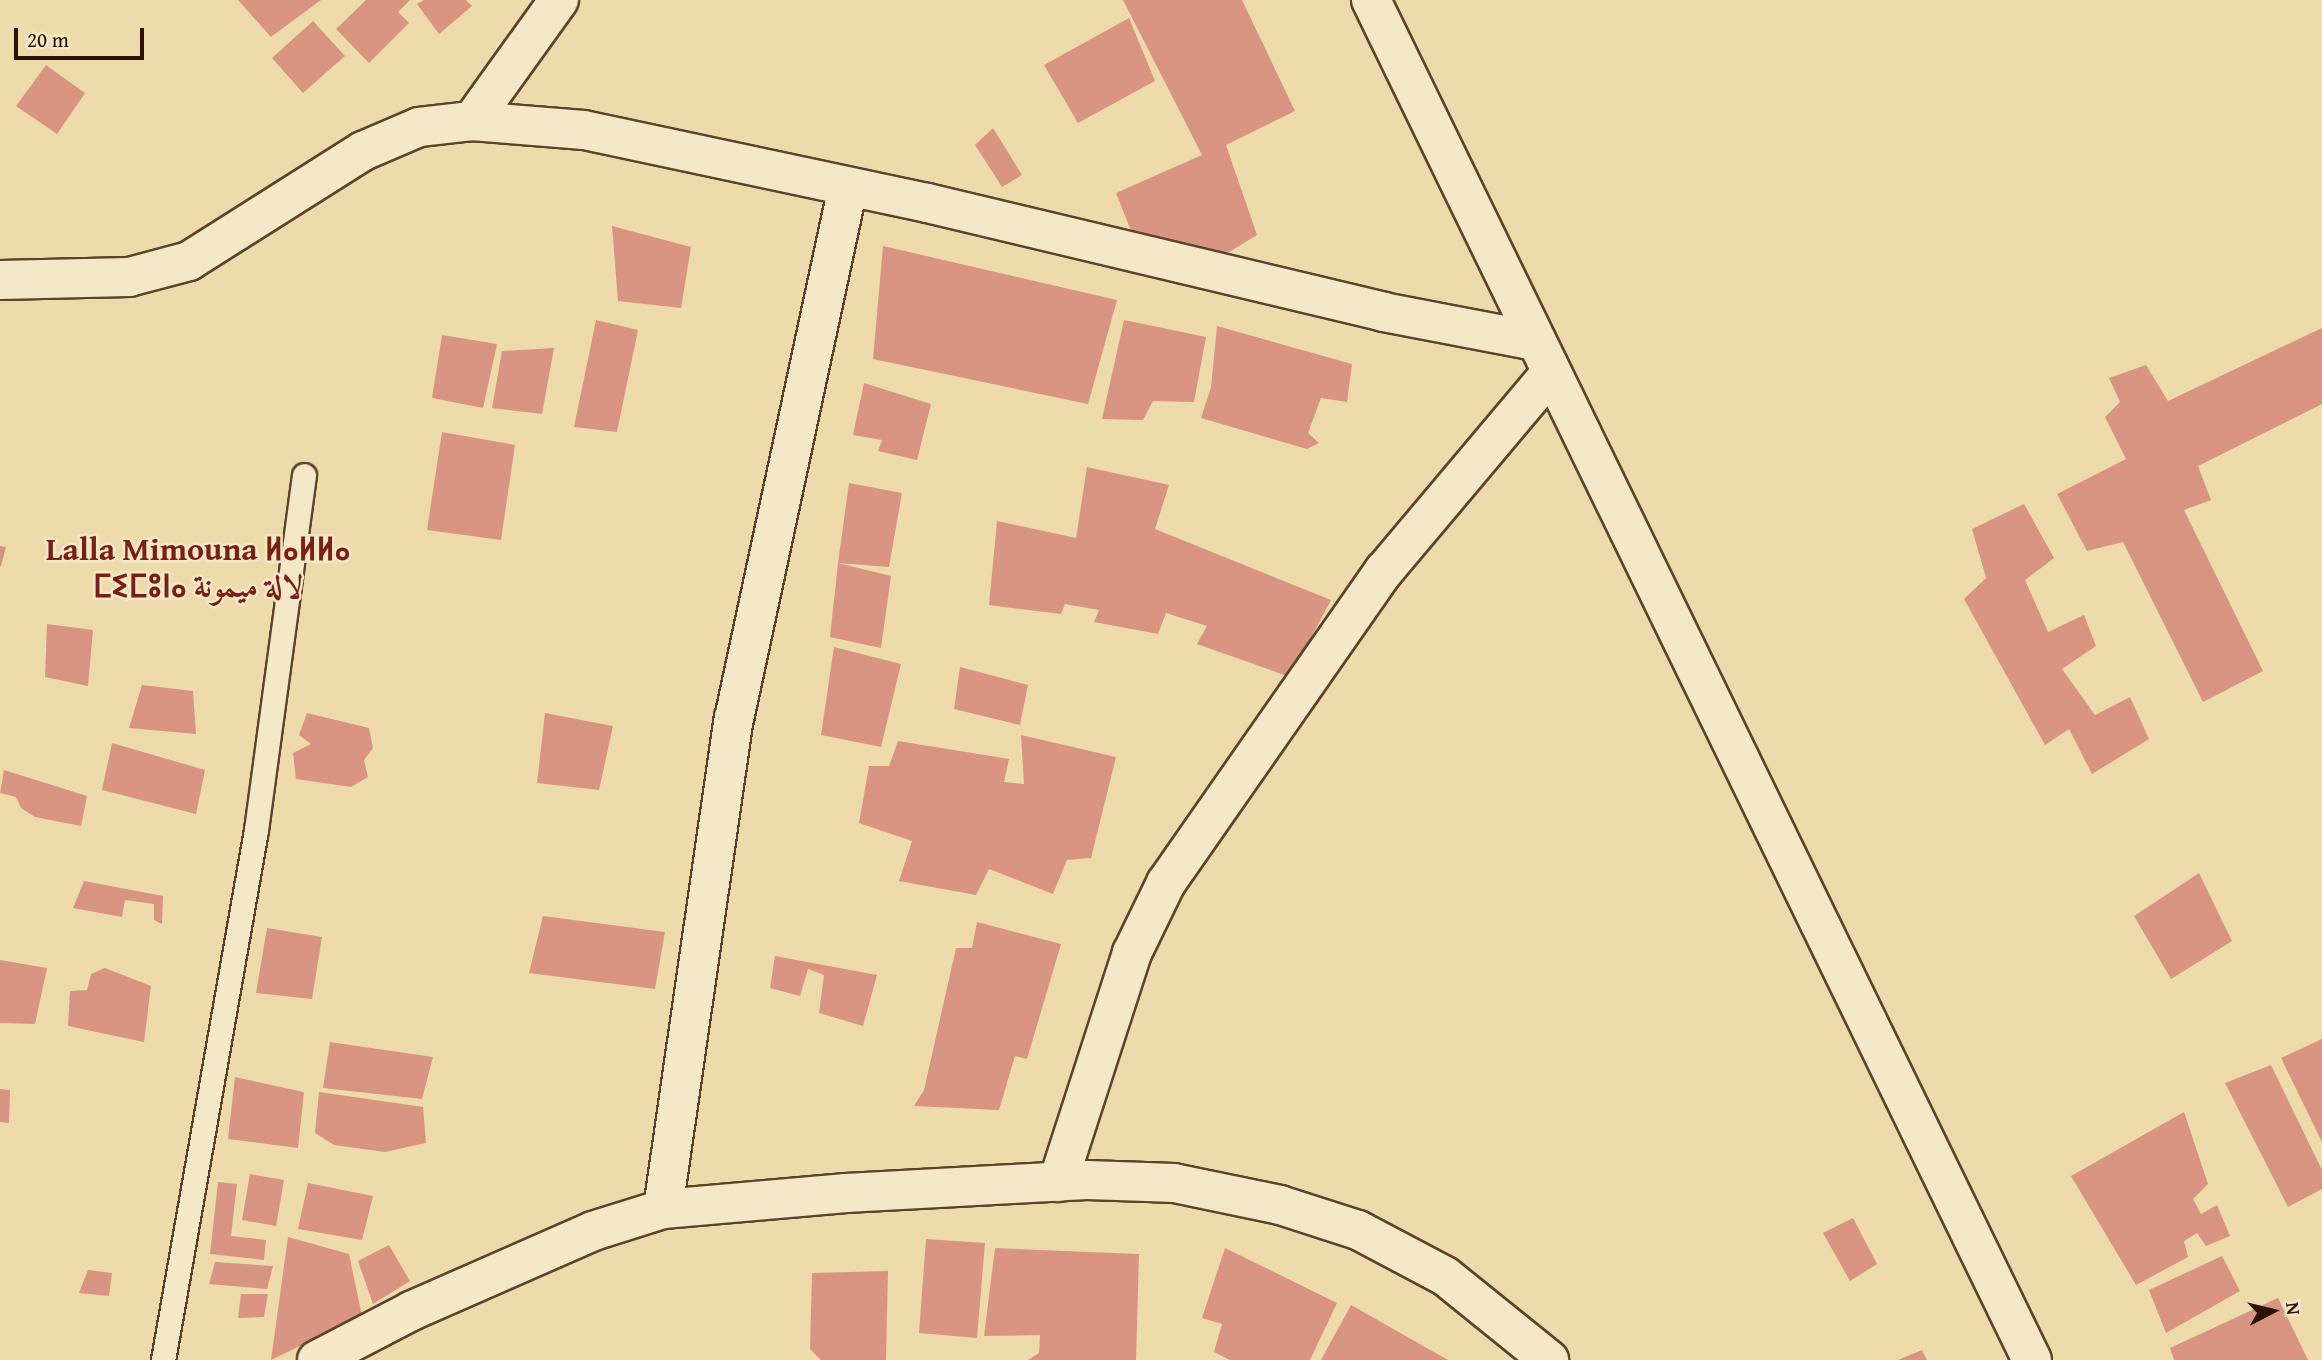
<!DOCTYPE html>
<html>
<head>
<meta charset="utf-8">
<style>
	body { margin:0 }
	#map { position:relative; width:2322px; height:1360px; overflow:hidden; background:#eedbab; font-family:"Gentium Book Plus",Amiri,"Noto Sans Tifinagh",serif }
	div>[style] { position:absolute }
	.building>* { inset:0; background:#d99581 }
	.roads { filter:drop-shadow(2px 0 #5c442c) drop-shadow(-2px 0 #5c442c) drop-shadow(0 2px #5c442c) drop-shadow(0 -2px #5c442c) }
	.service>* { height:23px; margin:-11.5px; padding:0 11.5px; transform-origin:11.5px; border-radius:11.5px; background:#f4e8c8 }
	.minor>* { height:38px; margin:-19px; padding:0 19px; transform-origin:19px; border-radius:19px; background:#f4e8c8 }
	.tertiary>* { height:38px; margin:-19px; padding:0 19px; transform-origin:19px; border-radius:19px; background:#f4e8c8 }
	span { translate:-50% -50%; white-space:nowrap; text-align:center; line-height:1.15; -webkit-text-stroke:5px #f4e8c8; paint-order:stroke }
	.district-label { font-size:32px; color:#7a1f14; font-weight:700 }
	.north { position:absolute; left:2238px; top:1276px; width:70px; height:70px; -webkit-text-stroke:5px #f4e8c8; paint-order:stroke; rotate:83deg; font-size:19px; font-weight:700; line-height:28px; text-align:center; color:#2c1101 }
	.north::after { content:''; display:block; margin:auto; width:24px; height:32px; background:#2c1101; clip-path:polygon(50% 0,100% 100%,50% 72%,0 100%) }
	.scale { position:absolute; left:14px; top:28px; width:130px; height:32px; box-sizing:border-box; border:4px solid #2c1101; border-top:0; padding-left:9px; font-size:21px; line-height:24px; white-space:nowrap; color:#2c1101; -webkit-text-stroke:5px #f4e8c8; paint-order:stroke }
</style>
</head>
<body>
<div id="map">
	<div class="building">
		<div style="clip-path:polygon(238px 0,321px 0,271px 37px)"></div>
		<div style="clip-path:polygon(366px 0,410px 0,398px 12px,409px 23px,369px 63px,336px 29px)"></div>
		<div style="clip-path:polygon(424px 0,466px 0,472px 6px,439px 34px,417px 4px)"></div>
		<div style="clip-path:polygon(1123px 0,1242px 0,1295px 111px,1226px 145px,1257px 235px,1200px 270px,1141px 256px,1116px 193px,1202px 155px)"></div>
		<div style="clip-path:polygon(1129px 18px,1155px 81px,1078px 123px,1044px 65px)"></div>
		<div style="clip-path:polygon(313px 21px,345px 56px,303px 93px,272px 58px)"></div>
		<div style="clip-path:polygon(46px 65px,85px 93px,57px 134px,16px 106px)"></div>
		<div style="clip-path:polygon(993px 128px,1022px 175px,1002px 187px,975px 145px)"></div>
		<div style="clip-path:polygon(612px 226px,691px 247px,681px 308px,618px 301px)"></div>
		<div style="clip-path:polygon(883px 246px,1117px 300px,1088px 404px,873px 359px)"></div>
		<div style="clip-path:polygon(596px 320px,638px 330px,617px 432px,574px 427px)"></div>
		<div style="clip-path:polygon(1124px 320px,1206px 337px,1194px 402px,1153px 401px,1143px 420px,1102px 419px)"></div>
		<div style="clip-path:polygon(1217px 326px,1352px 364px,1347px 402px,1321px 398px,1308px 433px,1319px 443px,1307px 449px,1201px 418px,1211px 387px)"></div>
		<div style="clip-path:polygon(2322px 328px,2322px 404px,2198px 466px,2211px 500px,2184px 510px,2263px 671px,2203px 702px,2123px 542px,2087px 551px,2057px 494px,2126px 459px,2105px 417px,2120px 402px,2109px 378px,2146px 365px,2168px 401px)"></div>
		<div style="clip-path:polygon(442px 335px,497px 344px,483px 408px,432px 398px)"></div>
		<div style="clip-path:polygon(554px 348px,542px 414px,492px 408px,502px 351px)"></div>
		<div style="clip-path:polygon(864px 383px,931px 404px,917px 460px,878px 451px,882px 440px,853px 435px)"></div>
		<div style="clip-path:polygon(442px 432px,515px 445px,501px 540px,427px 530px)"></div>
		<div style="clip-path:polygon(1087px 467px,1169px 485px,1155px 529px,1331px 600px,1290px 677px,1197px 644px,1207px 626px,1166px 613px,1158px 634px,1094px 622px,1099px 610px,1065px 604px,1061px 614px,989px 605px,997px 521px,1076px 538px)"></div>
		<div style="clip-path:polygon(849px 483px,902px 493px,889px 567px,838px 563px)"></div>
		<div style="clip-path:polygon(2024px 504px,2054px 558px,2025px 580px,2048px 632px,2084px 615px,2096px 646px,2062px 669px,2095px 715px,2130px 697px,2149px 739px,2092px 774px,2069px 729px,2045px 745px,1964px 599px,1986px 578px,1972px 529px)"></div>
		<div style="clip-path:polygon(0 546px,6px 547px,1px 566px,0 566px)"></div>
		<div style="clip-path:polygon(838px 563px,891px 576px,881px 648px,830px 637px)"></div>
		<div style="clip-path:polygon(47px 624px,93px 630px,88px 686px,45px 677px)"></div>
		<div style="clip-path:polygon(834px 647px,901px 664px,881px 747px,821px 735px)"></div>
		<div style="clip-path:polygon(960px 667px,1028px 685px,1020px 725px,954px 709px)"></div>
		<div style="clip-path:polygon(142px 685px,193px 691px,196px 734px,129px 728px)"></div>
		<div style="clip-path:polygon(307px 713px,369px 728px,373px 748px,364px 760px,368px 777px,351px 787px,296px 779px,293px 753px,311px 744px,299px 735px)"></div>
		<div style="clip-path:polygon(545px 713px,613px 726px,599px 790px,537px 783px)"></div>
		<div style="clip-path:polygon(1021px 735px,1116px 757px,1091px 858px,1067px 860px,1053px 894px,989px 869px,976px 895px,899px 881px,912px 841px,859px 823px,869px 766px,889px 766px,898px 741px,1009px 759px,1004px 782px,1024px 784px)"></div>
		<div style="clip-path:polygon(112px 743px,205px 770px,196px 814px,102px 790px)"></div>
		<div style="clip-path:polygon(4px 770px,87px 796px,81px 826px,35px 817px,21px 808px,16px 797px,0 793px)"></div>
		<div style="clip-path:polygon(2199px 873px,2232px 941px,2171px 979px,2134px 916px)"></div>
		<div style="clip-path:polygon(84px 881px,163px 896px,162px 924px,154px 920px,154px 904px,125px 900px,122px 917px,73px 908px)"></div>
		<div style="clip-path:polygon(543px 916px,665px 932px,655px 989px,529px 973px)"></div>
		<div style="clip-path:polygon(977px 922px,1061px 944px,1027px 1059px,1015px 1056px,999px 1110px,914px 1106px,924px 1090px,956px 948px,972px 948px)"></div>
		<div style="clip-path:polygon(267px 928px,322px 937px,312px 999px,256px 993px)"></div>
		<div style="clip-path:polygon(775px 956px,877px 975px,863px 1026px,819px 1013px,824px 975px,808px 969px,800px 996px,770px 988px)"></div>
		<div style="clip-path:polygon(0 960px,47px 968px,35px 1024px,0 1023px)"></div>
		<div style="clip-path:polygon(105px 968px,151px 986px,144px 1042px,68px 1026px,70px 991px,87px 990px,91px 974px)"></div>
		<div style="clip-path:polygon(2322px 1039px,2322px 1142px,2281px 1058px)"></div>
		<div style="clip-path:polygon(330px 1042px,433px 1057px,422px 1099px,323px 1088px)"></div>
		<div style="clip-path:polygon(2271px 1065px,2322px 1170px,2322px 1189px,2288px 1207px,2225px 1083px)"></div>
		<div style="clip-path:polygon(235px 1077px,304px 1092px,298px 1148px,228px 1139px)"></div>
		<div style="clip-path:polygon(0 1089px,10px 1090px,9px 1123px,0 1122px)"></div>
		<div style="clip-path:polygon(319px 1092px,423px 1107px,426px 1143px,385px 1152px,334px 1145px,315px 1133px)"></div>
		<div style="clip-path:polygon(2184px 1112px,2208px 1184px,2193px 1199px,2201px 1214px,2217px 1205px,2230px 1236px,2206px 1246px,2197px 1233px,2184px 1241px,2188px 1257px,2136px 1285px,2071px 1176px)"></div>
		<div style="clip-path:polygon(250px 1174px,284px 1180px,276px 1226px,242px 1220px)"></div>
		<div style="clip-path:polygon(218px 1182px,237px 1184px,231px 1236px,266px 1240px,264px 1260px,210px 1254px)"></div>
		<div style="clip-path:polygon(308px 1183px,373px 1196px,362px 1240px,298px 1229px)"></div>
		<div style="clip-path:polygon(1853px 1218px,1877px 1264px,1850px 1281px,1823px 1233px)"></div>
		<div style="clip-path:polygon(288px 1237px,349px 1254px,362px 1316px,271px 1360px)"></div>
		<div style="clip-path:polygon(926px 1239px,985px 1243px,977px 1338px,919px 1333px)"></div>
		<div style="clip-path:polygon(389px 1245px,410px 1281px,373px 1304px,358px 1261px)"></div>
		<div style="clip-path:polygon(995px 1248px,1139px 1254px,1136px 1360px,1028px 1360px,1039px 1353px,1040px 1335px,984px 1336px)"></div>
		<div style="clip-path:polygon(1225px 1248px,1337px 1303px,1310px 1360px,1230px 1360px,1214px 1352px,1222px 1324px,1202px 1318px)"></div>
		<div style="clip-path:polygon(2222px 1256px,2240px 1291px,2166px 1333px,2149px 1290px)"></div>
		<div style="clip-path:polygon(215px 1262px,273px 1266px,267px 1289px,209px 1284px)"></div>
		<div style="clip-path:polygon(88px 1270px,112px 1273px,109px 1296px,79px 1293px)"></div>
		<div style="clip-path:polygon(888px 1271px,886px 1360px,821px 1360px,810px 1349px,812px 1273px)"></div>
		<div style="clip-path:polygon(241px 1294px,268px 1294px,264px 1317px,238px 1318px)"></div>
		<div style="clip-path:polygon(2278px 1298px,2308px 1360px,2174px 1360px,2170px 1348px)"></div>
		<div style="clip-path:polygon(1351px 1305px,1448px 1360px,1321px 1360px)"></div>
		<div style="clip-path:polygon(1922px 1350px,1927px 1360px,1898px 1360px)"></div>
	</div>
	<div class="roads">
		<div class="service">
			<div style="left:163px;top:1360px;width:538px;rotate:-80.05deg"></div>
			<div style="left:256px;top:830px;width:358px;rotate:-82.3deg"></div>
		</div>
		<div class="minor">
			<div style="left:472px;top:121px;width:149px;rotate:-54.3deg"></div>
			<div style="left:0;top:280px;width:129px;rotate:-1.3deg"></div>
			<div style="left:129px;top:277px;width:62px;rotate:-14.9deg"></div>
			<div style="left:189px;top:261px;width:206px;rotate:-32.3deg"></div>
			<div style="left:363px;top:151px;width:61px;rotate:-23.2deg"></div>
			<div style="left:419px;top:127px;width:53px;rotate:-6.5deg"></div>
			<div style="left:472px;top:121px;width:112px;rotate:4.6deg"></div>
			<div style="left:584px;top:130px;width:351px;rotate:12deg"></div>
			<div style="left:927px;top:203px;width:469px;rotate:13.4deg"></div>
			<div style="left:1383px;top:312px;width:155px;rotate:10.8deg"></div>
			<div style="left:1058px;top:1182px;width:241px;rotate:-72.1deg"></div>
			<div style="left:1132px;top:953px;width:78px;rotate:-64.1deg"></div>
			<div style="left:1166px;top:883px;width:381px;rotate:-55.1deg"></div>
			<div style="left:1384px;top:571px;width:259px;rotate:-49.9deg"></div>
			<div style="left:663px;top:1209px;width:495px;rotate:-81.8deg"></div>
			<div style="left:734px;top:719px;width:544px;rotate:-77.91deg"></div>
			<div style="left:317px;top:1360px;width:106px;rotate:-27.5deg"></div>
			<div style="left:411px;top:1311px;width:199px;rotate:-23.7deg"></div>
			<div style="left:593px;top:1231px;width:73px;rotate:-17.4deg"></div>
			<div style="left:663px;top:1209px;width:184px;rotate:-5deg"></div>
			<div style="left:846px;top:1193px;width:241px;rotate:-3.1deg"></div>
			<div style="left:1087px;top:1180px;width:87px;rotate:2deg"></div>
			<div style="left:1174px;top:1183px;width:108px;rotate:11.7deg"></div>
			<div style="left:1280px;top:1205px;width:82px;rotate:17.8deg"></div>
			<div style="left:1358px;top:1230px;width:98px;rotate:27.9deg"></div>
			<div style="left:1445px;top:1276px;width:134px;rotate:38.9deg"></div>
		</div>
		<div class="tertiary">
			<div style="left:1371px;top:0;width:1512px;rotate:64.08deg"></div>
		</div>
	</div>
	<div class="district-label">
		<span style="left:198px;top:568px">Lalla Mimouna ⵍⴰⵍⵍⴰ<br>ⵎⵉⵎⵓⵏⴰ لالة ميمونة</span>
	</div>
	<div class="north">N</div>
	<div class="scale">20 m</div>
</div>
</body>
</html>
